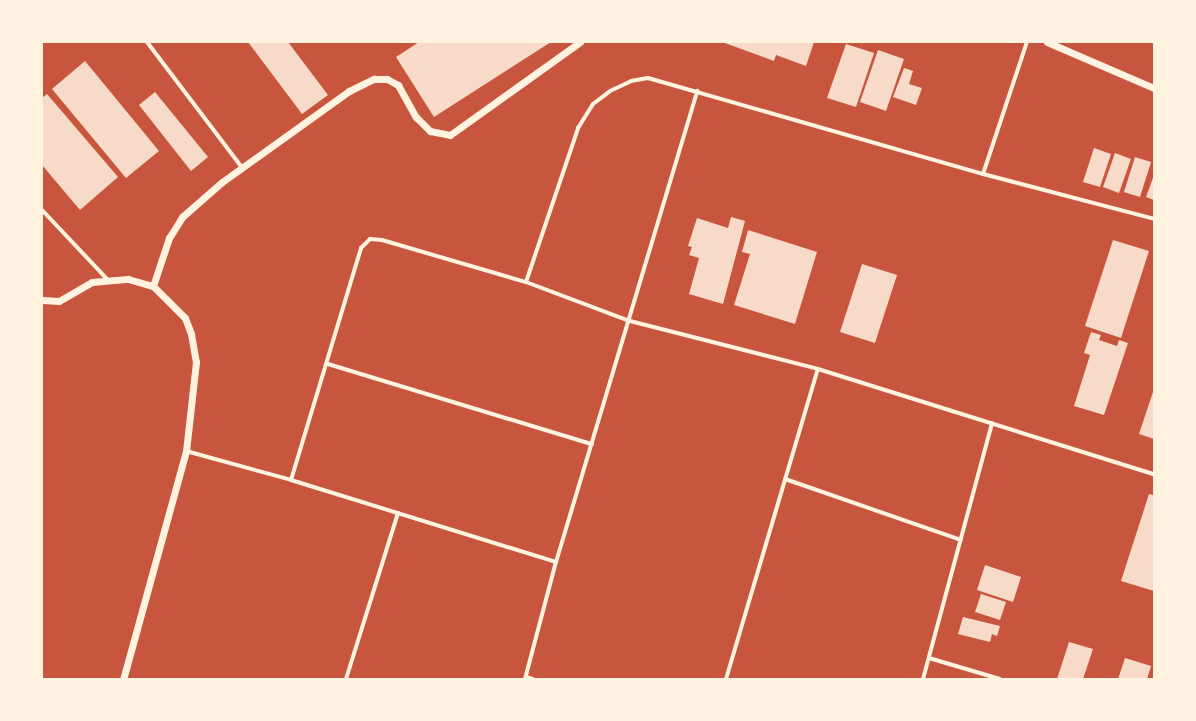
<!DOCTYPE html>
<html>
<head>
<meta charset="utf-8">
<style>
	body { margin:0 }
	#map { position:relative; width:1196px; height:721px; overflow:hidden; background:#c8553d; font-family:"Varela Round",sans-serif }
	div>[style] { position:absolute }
	.building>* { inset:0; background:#f7dbc8 }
	.minor>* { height:4px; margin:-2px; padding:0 2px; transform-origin:2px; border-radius:2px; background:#fff3e0 }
	.tertiary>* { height:7px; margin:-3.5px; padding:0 3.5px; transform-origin:3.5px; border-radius:3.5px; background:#fff3e0 }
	span { translate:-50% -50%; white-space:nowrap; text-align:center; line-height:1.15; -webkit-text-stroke:4px #fff3e0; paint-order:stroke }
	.frame { position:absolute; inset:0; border:43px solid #fff3e0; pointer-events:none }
</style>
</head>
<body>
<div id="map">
	<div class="building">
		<div style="clip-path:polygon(248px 42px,288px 42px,328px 95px,302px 114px)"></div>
		<div style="clip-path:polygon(419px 42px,551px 42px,434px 117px,396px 57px)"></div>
		<div style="clip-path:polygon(722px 42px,814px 42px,806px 66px,776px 55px,774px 61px)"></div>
		<div style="clip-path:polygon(846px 44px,874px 53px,856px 107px,827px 98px)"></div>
		<div style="clip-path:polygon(878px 50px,904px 59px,886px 111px,860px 102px)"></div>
		<div style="clip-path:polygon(85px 61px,159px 151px,126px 178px,52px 89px)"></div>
		<div style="clip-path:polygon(904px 68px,913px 71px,909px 84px,922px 88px,916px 105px,893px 97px)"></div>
		<div style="clip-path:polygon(155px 92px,208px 157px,191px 171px,139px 105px)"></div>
		<div style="clip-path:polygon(47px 94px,118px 177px,80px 210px,42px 165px,42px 98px)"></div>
		<div style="clip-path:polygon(1094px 148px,1111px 154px,1100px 187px,1083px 182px)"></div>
		<div style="clip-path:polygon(1115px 153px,1131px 159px,1119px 193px,1103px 187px)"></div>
		<div style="clip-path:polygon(1135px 157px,1151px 162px,1140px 197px,1124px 192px)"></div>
		<div style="clip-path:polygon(1154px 175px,1154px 200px,1146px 197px)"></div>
		<div style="clip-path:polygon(731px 217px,745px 221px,723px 304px,689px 294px,699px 258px,689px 255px,692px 247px,688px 246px,697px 218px,728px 228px)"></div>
		<div style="clip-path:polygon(748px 230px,817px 252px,795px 324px,734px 305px,750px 254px,742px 252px)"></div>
		<div style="clip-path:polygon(1113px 240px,1149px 251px,1121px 338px,1085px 326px)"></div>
		<div style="clip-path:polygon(862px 264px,897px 275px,875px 343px,840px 332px)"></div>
		<div style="clip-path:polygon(1091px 332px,1101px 335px,1099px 340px,1117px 346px,1119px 340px,1128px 343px,1104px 415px,1074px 406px,1090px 355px,1084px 353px)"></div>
		<div style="clip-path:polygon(1154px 389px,1154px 439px,1139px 434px)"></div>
		<div style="clip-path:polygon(1149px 494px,1154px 495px,1154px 591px,1121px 581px)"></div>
		<div style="clip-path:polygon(985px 565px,1021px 577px,1013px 602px,977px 590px)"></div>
		<div style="clip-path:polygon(981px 594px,1006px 602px,1000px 620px,975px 612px)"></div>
		<div style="clip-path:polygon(963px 617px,1000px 626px,997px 636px,992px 634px,990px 642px,958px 634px)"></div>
		<div style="clip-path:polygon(1069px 642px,1093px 649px,1083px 679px,1057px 679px)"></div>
		<div style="clip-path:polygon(1125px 658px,1151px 666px,1147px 679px,1118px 679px)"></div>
	</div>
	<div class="minor">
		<div style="left:147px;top:42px;width:159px;rotate:52.9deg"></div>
		<div style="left:983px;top:174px;width:139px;rotate:-71.6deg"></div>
		<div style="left:42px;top:210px;width:96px;rotate:46.7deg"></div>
		<div style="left:526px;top:282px;width:163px;rotate:-71.3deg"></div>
		<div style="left:578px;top:128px;width:28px;rotate:-58deg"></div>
		<div style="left:593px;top:104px;width:21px;rotate:-37deg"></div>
		<div style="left:610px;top:91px;width:23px;rotate:-25deg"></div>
		<div style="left:631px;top:81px;width:17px;rotate:-10deg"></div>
		<div style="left:648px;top:78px;width:348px;rotate:16deg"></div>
		<div style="left:983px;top:174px;width:177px;rotate:14.7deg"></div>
		<div style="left:328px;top:364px;width:276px;rotate:16.9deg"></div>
		<div style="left:186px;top:451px;width:109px;rotate:15.4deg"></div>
		<div style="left:291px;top:480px;width:277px;rotate:17.2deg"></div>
		<div style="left:785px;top:479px;width:186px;rotate:19.1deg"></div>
		<div style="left:291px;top:480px;width:242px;rotate:-73.2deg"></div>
		<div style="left:361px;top:248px;width:13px;rotate:-45deg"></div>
		<div style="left:370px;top:239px;width:12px;rotate:5deg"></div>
		<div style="left:382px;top:240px;width:150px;rotate:16.3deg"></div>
		<div style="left:526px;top:282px;width:111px;rotate:20.6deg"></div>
		<div style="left:630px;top:321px;width:194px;rotate:14.3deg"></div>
		<div style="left:818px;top:369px;width:352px;rotate:17.4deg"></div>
		<div style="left:929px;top:658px;width:74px;rotate:16.5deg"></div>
		<div style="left:526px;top:677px;width:7px;rotate:16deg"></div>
		<div style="left:346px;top:679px;width:174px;rotate:-72.6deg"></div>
		<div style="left:525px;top:679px;width:121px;rotate:-75.2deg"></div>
		<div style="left:556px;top:562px;width:492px;rotate:-73.3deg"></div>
		<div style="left:726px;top:679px;width:323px;rotate:-73.5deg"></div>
		<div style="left:923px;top:679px;width:265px;rotate:-74.9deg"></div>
	</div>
	<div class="tertiary">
		<div style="left:1047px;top:42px;width:116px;rotate:23.3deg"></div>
		<div style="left:153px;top:286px;width:51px;rotate:-71.6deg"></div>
		<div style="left:169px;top:238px;width:25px;rotate:-58deg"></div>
		<div style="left:182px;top:217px;width:53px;rotate:-41.2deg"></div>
		<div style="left:222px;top:182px;width:156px;rotate:-35.6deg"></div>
		<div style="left:349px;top:91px;width:28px;rotate:-26deg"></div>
		<div style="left:374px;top:79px;width:13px"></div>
		<div style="left:387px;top:79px;width:13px;rotate:29deg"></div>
		<div style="left:398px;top:85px;width:37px;rotate:61deg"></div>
		<div style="left:416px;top:117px;width:20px;rotate:45deg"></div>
		<div style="left:430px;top:131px;width:20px;rotate:11deg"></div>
		<div style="left:450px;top:135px;width:160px;rotate:-35.6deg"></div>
		<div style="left:42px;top:300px;width:17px;rotate:3deg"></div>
		<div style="left:59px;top:301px;width:38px;rotate:-30deg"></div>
		<div style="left:92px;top:282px;width:36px;rotate:-5deg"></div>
		<div style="left:128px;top:279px;width:26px;rotate:16deg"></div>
		<div style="left:153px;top:286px;width:45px;rotate:45deg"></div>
		<div style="left:185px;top:318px;width:17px;rotate:69deg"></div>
		<div style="left:191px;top:334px;width:28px;rotate:80deg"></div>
		<div style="left:196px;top:362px;width:90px;rotate:96.4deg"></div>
		<div style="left:186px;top:451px;width:237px;rotate:105.4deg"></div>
	</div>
	<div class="frame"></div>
</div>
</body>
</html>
